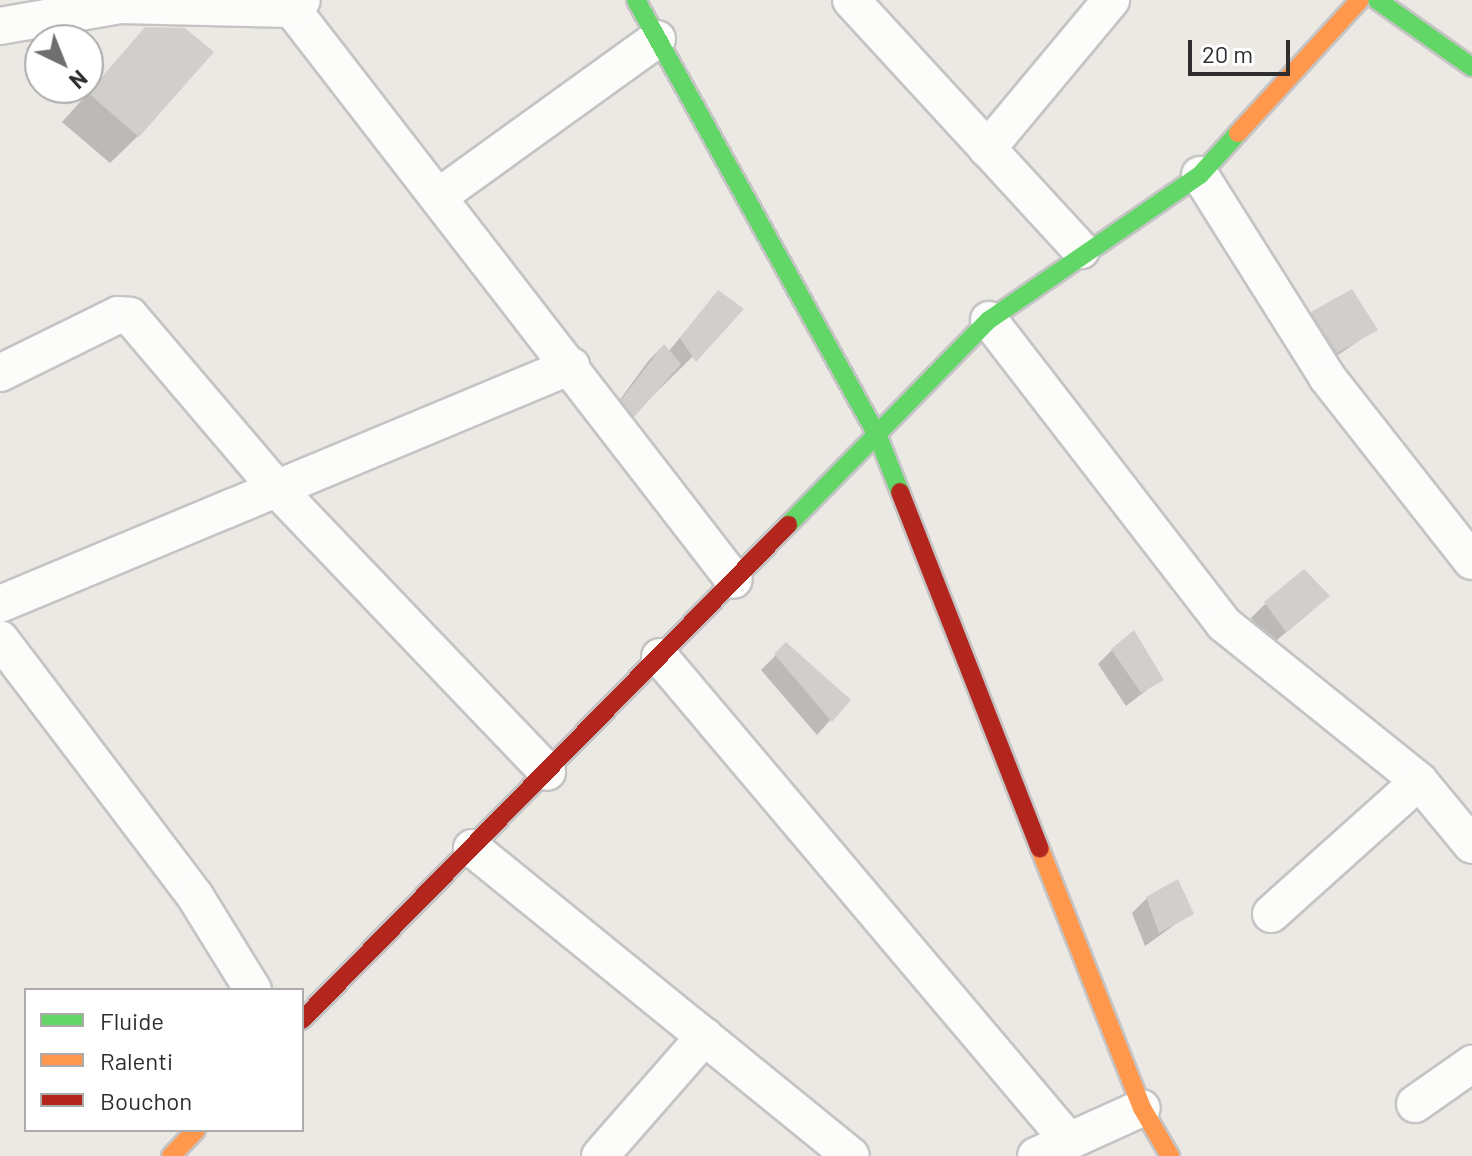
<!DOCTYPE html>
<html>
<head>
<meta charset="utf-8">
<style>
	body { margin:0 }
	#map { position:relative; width:1472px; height:1156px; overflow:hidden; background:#ece8e4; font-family:Barlow,sans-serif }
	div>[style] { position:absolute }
	.shadow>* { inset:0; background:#0003 }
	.building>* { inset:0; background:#d1cecb }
	.roads { filter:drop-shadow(2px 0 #c5c4c5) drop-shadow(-2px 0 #c5c4c5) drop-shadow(0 2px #c5c4c5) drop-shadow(0 -2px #c5c4c5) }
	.street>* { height:36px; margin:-18px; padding:0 18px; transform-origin:18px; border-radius:18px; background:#fcfcfb }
	.fast>* { height:18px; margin:-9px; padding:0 9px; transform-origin:9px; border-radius:9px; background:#63d668 }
	.slow>* { height:18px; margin:-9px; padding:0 9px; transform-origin:9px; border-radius:9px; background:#ff974d }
	.jam>* { height:18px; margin:-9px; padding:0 9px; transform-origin:9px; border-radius:9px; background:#b3261e }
	span { translate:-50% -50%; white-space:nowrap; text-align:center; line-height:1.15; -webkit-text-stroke:6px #fff; paint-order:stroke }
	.legend { position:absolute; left:24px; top:988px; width:280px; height:144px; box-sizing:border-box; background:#fff; border:2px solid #ababab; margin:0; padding:10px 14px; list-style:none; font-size:24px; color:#2e2e2e }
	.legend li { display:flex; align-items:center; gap:16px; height:40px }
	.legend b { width:40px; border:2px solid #ababab }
	.north { position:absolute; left:24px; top:24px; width:80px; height:80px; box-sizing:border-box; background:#fff; border:2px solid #ababab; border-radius:50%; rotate:137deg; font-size:22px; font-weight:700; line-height:32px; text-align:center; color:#2e2e2e }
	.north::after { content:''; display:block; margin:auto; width:28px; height:36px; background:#706f6e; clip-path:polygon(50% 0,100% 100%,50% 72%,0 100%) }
	.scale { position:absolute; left:1188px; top:40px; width:102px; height:36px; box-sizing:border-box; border:4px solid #2e2e2e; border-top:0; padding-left:10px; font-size:24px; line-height:28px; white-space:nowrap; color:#2e2e2e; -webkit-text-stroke:6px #fff; paint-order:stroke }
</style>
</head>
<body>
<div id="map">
	<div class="shadow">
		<div style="clip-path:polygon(146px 29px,138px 136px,110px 163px,62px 122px)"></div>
		<div style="clip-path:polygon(718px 292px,741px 309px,619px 429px,608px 416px,649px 360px,663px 346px,668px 352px)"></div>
		<div style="clip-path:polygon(1312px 314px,1376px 329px,1322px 366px,1298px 328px)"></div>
		<div style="clip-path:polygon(1265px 604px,1313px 610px,1271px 645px,1251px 618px)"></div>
		<div style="clip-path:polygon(786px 645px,848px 700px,817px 735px,761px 670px)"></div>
		<div style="clip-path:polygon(1112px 650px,1161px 679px,1126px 706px,1098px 664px)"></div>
		<div style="clip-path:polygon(1147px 898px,1191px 913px,1145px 946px,1132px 913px)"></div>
	</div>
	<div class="building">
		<div style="clip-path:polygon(145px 27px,185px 28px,214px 52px,139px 137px,88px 93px)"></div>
		<div style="clip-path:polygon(1352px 289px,1378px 330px,1337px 353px,1311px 312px)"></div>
		<div style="clip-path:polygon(718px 290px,744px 309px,696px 362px,680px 338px)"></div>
		<div style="clip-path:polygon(664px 344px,681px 364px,634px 417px,621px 400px)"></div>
		<div style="clip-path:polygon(1304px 569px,1330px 596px,1286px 632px,1264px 602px)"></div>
		<div style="clip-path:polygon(1134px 630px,1164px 680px,1141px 693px,1111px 649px)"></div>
		<div style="clip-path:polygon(786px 642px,851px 700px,832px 722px,774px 654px)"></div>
		<div style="clip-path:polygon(1178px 879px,1194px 914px,1159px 933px,1146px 897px)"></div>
	</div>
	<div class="roads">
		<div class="street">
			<div style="left:285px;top:0;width:733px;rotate:52.26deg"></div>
			<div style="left:851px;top:0;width:340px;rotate:47.4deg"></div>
			<div style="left:0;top:26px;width:122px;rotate:-9.9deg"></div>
			<div style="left:120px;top:5px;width:172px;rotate:1.3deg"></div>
			<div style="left:292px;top:9px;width:13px;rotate:-42deg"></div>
			<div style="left:987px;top:149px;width:194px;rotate:-50.2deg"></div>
			<div style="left:1200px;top:175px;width:239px;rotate:57.8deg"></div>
			<div style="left:1327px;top:377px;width:234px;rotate:51.8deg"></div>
			<div style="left:438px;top:197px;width:270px;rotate:-35.8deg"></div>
			<div style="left:989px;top:320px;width:384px;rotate:52.3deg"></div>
			<div style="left:1224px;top:624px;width:250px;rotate:38.8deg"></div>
			<div style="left:1419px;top:781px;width:83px;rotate:50.4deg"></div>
			<div style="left:0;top:373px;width:131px;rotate:-26.2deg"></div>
			<div style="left:118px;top:315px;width:12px;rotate:5deg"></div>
			<div style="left:130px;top:316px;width:227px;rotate:49.6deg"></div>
			<div style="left:277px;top:489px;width:391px;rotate:46.3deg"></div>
			<div style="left:0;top:604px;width:619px;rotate:-22.63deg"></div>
			<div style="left:0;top:639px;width:323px;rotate:52.8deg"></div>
			<div style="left:195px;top:896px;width:110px;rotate:58.3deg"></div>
			<div style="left:660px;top:657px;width:634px;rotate:49.8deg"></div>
			<div style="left:472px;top:848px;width:488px;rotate:39.1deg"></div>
			<div style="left:1271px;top:914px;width:199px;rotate:-41.9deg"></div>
			<div style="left:1415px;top:1104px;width:70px;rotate:-35.1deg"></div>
			<div style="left:600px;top:1156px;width:159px;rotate:-48.8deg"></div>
			<div style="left:1036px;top:1156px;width:116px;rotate:-24.4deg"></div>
		</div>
		<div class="fast">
			<div style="left:636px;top:0;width:496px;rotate:61deg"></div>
			<div style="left:877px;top:434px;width:62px;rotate:68.4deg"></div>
			<div style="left:1377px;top:0;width:116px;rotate:35.2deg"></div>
			<div style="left:788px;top:525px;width:287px;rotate:-45.6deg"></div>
			<div style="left:989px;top:320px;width:256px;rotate:-34.5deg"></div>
			<div style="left:1200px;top:175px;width:57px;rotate:-47.9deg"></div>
		</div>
		<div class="slow">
			<div style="left:1238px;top:133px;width:180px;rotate:-47.5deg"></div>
			<div style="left:1040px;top:849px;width:278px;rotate:68.5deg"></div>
			<div style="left:1142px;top:1108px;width:56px;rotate:59.7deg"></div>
			<div style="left:171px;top:1156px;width:36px;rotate:-46deg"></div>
		</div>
		<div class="jam">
			<div style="left:900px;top:492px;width:383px;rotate:68.6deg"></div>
			<div style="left:302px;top:1020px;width:694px;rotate:-45.53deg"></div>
		</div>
	</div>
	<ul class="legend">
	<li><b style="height:10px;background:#63d668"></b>Fluide</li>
	<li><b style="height:10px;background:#ff974d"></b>Ralenti</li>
	<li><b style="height:10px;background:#b3261e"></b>Bouchon</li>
	</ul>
	<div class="north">N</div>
	<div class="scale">20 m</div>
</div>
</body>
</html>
